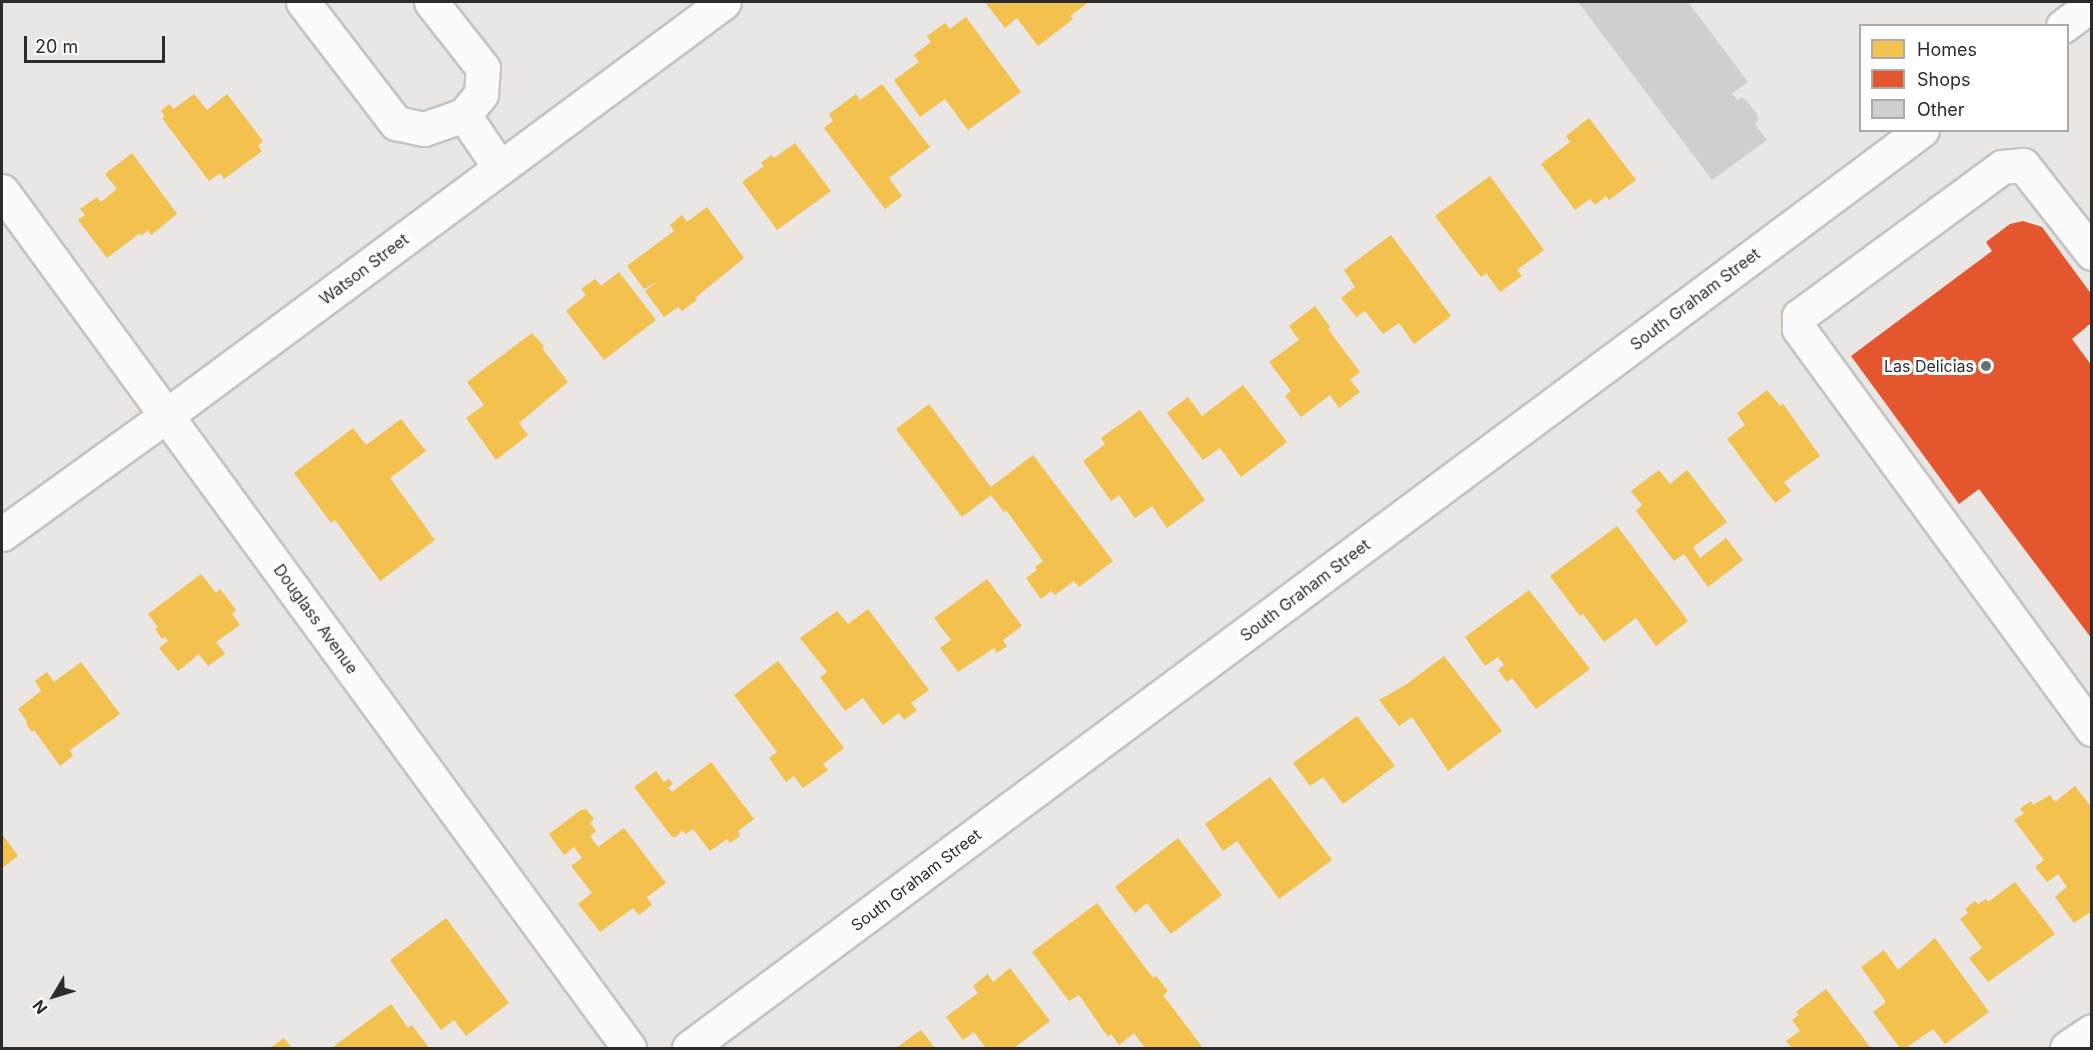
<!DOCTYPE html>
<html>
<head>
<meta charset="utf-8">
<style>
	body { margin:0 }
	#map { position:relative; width:2093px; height:1050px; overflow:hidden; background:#e9e6e3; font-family:Inter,sans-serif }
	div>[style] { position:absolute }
	.homes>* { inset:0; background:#f2c14e }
	.shops>* { inset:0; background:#e4572e }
	.building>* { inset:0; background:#d1cecc }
	.roads { filter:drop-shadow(2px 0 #c5c4c5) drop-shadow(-2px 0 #c5c4c5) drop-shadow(0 2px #c5c4c5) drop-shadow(0 -2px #c5c4c5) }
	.minor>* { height:33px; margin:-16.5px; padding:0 16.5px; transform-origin:16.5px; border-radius:16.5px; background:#fcfbfb }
	.dots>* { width:16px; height:16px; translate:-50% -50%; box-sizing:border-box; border:3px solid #fff; border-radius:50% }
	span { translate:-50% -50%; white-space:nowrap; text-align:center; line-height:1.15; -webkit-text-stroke:6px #fff; paint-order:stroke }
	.street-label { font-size:16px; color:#2c2c2c }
	.poi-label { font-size:16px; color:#2c2c2c }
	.right { translate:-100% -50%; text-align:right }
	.frame { position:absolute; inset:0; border:3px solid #2c2c2c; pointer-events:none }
	.legend { position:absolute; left:1859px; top:24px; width:210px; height:108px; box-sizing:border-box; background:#fff; border:2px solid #ababab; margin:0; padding:8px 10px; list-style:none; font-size:18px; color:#2c2c2c }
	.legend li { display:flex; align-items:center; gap:12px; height:30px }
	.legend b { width:30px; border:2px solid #ababab }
	.north { position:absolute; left:24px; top:966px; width:60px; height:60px; -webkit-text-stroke:4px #fff; paint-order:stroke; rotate:232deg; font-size:16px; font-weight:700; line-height:24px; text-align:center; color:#2c2c2c }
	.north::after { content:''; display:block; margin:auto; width:21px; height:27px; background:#2c2c2c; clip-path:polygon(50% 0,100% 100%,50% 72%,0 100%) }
	.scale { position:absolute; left:24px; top:36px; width:141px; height:27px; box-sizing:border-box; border:3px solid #2c2c2c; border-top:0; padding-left:8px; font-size:18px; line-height:21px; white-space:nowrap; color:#2c2c2c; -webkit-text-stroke:4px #fff; paint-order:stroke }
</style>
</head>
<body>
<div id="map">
	<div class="homes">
		<div style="clip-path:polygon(985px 2px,1089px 2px,1070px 16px,1073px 19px,1038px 46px,1017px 18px,1005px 28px)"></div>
		<div style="clip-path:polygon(966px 17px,1021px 92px,968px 130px,945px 99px,920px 117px,894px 80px,919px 62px,914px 55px,931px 42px,927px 36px,945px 23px,950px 29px)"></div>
		<div style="clip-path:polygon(882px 84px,930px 147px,889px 178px,902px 196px,885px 209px,824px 128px,833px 121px,829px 114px,856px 94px,860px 100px)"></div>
		<div style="clip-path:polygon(194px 94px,207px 110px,227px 94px,263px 141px,258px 146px,262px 151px,224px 179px,220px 173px,209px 181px,162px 118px,165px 116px,161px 111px,169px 104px,174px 109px)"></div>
		<div style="clip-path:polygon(1589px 118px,1636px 180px,1609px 200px,1606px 196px,1595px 205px,1590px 199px,1575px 210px,1541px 164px,1570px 142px,1566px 136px)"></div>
		<div style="clip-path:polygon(795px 143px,831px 191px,777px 230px,742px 182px,764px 166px,761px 163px,772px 155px,774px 158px)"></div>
		<div style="clip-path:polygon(132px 153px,177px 214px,151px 235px,148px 230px,141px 236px,140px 233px,107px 258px,78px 220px,85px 215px,80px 209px,97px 197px,101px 202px,117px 189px,105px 174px)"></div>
		<div style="clip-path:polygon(1490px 176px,1544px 250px,1517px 270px,1522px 276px,1500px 292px,1486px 273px,1481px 277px,1435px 216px)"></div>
		<div style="clip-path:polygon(707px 207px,744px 258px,695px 298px,697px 300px,682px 311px,678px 307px,664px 317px,645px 291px,658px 281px,644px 289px,627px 266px,674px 231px,670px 225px,682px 215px,687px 222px)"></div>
		<div style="clip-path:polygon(1391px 235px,1451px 316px,1414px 344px,1399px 323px,1383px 334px,1365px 311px,1356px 317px,1341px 298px,1355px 287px,1344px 270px)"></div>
		<div style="clip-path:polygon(619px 272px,656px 320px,604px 360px,566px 311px,586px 295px,581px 289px,595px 279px,601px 286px)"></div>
		<div style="clip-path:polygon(1315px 306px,1330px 327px,1328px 329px,1360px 372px,1350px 380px,1360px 392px,1339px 408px,1330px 395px,1301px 417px,1285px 396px,1291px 391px,1269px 362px,1299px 340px,1289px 326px)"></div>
		<div style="clip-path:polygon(532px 333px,544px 346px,542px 348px,568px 382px,519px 423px,528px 435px,496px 460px,466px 418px,484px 405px,467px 382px)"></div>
		<div style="clip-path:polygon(1243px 385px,1287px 442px,1241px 477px,1220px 448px,1203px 460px,1167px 413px,1188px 397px,1202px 416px)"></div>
		<div style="clip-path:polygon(1767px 390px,1780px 406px,1783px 404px,1820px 456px,1784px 482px,1791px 491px,1775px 503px,1727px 439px,1745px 425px,1737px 413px)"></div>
		<div style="clip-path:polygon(929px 404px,991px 487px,1033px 455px,1113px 561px,1079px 587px,1074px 581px,1055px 595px,1051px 591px,1041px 599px,1026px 578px,1037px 570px,1035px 567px,1043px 561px,1006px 510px,1004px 512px,991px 495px,962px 517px,896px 429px)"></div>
		<div style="clip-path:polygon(1140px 410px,1205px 500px,1167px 528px,1152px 506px,1135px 518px,1119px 495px,1111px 501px,1083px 461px,1105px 444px,1101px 438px)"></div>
		<div style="clip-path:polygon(401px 419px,426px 451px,390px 478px,435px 540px,380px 581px,335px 520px,331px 523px,294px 473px,353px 428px,366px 445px)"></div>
		<div style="clip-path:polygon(1659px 470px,1670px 484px,1687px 470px,1727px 522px,1693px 547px,1700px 558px,1726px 538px,1743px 560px,1708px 587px,1684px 554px,1674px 561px,1636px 511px,1642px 505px,1631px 491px)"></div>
		<div style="clip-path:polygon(1617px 526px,1688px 621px,1656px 646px,1636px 618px,1604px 642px,1583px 614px,1580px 616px,1550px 576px)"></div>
		<div style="clip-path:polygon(201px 574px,216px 593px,220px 589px,236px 610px,232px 614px,240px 625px,216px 642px,225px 654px,208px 666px,199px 654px,178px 671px,159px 648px,168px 641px,165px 637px,162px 639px,155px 629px,158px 627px,148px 614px)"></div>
		<div style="clip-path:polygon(987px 579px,1022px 626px,1003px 640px,1007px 646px,997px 653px,994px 648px,958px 672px,940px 648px,951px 640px,934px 618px)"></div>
		<div style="clip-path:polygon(1529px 590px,1590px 669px,1536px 709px,1512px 678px,1507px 682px,1498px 670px,1504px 665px,1498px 657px,1485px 666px,1465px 637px)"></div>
		<div style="clip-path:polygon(868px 609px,929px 690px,911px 703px,917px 710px,904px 720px,899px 713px,883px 725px,863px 698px,845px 711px,820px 677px,827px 672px,800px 638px,837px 611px,848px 624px)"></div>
		<div style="clip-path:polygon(1444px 656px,1502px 731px,1448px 771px,1412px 717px,1399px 726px,1379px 700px,1407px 684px)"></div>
		<div style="clip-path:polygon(778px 661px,844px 748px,823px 764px,828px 770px,803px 788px,794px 776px,786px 782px,769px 758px,777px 752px,734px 695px)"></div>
		<div style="clip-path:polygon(81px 662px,120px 714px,70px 750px,73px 756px,60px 766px,34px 730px,32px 732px,27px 725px,26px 720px,18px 709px,41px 691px,35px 681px,47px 672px,54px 682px)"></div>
		<div style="clip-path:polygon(1357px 716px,1395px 766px,1343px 804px,1323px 777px,1310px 786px,1293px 763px)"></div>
		<div style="clip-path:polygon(711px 762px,754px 819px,738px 831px,740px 836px,730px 843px,727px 839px,710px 851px,693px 829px,686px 834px,682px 830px,676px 837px,672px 837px,634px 787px,656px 771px,664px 782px,669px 779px,673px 784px,668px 788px,672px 792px)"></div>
		<div style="clip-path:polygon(1270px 777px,1332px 860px,1279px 899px,1237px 841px,1223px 851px,1205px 824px)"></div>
		<div style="clip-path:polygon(2075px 786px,2092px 808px,2092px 911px,2074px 923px,2055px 897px,2067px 887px,2058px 874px,2047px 882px,2035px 867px,2044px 860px,2014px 820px,2024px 813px,2020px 809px,2031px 801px,2033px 805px,2050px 795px,2055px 802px)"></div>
		<div style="clip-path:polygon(586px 809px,594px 819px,590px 823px,596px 831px,590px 836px,598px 847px,624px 828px,666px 883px,647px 897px,652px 905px,639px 915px,633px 908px,600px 932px,578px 904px,592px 893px,571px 866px,582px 858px,574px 847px,564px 855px,549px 834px,581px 810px)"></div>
		<div style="clip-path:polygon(2px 834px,18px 856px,2px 868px)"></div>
		<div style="clip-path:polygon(1178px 838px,1222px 895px,1171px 934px,1147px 903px,1135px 913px,1115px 887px)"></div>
		<div style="clip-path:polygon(2015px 882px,2055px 934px,1988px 982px,1969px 958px,1982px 948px,1960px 919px,1968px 913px,1965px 909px,1975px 901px,1978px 904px,1986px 899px,1988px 902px)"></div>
		<div style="clip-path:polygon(1097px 903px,1153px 978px,1156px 976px,1168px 991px,1163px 995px,1203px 1048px,1145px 1048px,1134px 1033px,1119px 1045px,1111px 1034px,1108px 1037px,1079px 995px,1069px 1001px,1032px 952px)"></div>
		<div style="clip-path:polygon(446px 918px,509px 1003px,466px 1036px,454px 1020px,441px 1030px,390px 960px)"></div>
		<div style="clip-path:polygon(1935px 938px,1989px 1012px,1945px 1044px,1933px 1029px,1906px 1048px,1900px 1048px,1873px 1012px,1886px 1002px,1861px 967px,1884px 950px,1898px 970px)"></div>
		<div style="clip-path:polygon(1010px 968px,1050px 1021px,1014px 1048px,986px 1048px,974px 1032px,963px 1040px,946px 1017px,978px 993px,973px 986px,988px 974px,993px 982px)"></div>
		<div style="clip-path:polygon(1826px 989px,1871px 1048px,1792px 1048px,1786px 1041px,1800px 1031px,1792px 1020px,1799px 1015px,1796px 1012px)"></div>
		<div style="clip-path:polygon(391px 1004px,408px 1028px,412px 1025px,429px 1048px,335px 1048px,333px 1047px)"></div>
		<div style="clip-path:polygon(921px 1030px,935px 1048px,896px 1048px)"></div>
		<div style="clip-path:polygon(284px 1038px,292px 1048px,270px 1048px)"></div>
	</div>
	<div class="shops">
		<div style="clip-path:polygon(2023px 221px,2042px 227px,2092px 295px,2090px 324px,2072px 339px,2092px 366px,2092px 639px,1979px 489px,1959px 504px,1851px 356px,1992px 251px,1986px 242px,2010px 224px)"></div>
	</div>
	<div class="building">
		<div style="clip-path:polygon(1578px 2px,1688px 2px,1748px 82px,1732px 93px,1737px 100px,1741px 98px,1746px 100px,1758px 115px,1758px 120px,1755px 124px,1767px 140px,1712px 180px)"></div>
	</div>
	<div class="roads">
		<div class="minor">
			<div style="left:303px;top:2px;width:153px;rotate:52.5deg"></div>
			<div style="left:396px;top:123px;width:29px;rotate:12deg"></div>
			<div style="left:424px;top:129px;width:42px;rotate:-19.3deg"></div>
			<div style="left:464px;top:115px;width:27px;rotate:-51deg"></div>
			<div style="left:481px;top:94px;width:26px;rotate:-86deg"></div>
			<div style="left:483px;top:68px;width:84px;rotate:-128.2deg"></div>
			<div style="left:2063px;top:26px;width:36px;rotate:-37deg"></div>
			<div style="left:464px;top:115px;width:64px;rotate:55.8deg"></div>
			<div style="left:2px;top:191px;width:1062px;rotate:53.81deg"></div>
			<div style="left:2092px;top:253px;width:112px;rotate:-128.1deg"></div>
			<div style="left:2023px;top:165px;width:21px;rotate:175deg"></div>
			<div style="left:2002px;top:167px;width:252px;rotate:143.7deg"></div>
			<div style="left:1799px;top:316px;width:13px;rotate:90deg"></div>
			<div style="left:1799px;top:329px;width:496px;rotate:53.8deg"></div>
			<div style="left:2px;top:534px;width:203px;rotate:-35.8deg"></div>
			<div style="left:167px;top:415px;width:693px;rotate:-36.56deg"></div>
			<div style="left:689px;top:1048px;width:1537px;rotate:-36.67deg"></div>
			<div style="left:2067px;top:1048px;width:30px;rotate:-34deg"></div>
		</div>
	</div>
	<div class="dots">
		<div style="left:1986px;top:366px;background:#6e6d6c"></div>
	</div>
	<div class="street-label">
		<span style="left:364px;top:269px;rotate:-37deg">Watson Street</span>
		<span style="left:1695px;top:299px;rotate:-37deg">South Graham Street</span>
		<span style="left:1305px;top:590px;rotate:-37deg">South Graham Street</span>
		<span style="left:316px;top:619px;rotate:54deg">Douglass Avenue</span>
		<span style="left:916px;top:880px;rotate:-37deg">South Graham Street</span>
	</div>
	<div class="poi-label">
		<span class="right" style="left:1974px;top:366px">Las Delicias</span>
	</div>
	<div class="frame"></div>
	<ul class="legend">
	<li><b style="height:16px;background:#f2c14e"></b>Homes</li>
	<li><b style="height:16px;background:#e4572e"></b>Shops</li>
	<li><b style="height:16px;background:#d1cecc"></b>Other</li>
	</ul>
	<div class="north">N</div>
	<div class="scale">20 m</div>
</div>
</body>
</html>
